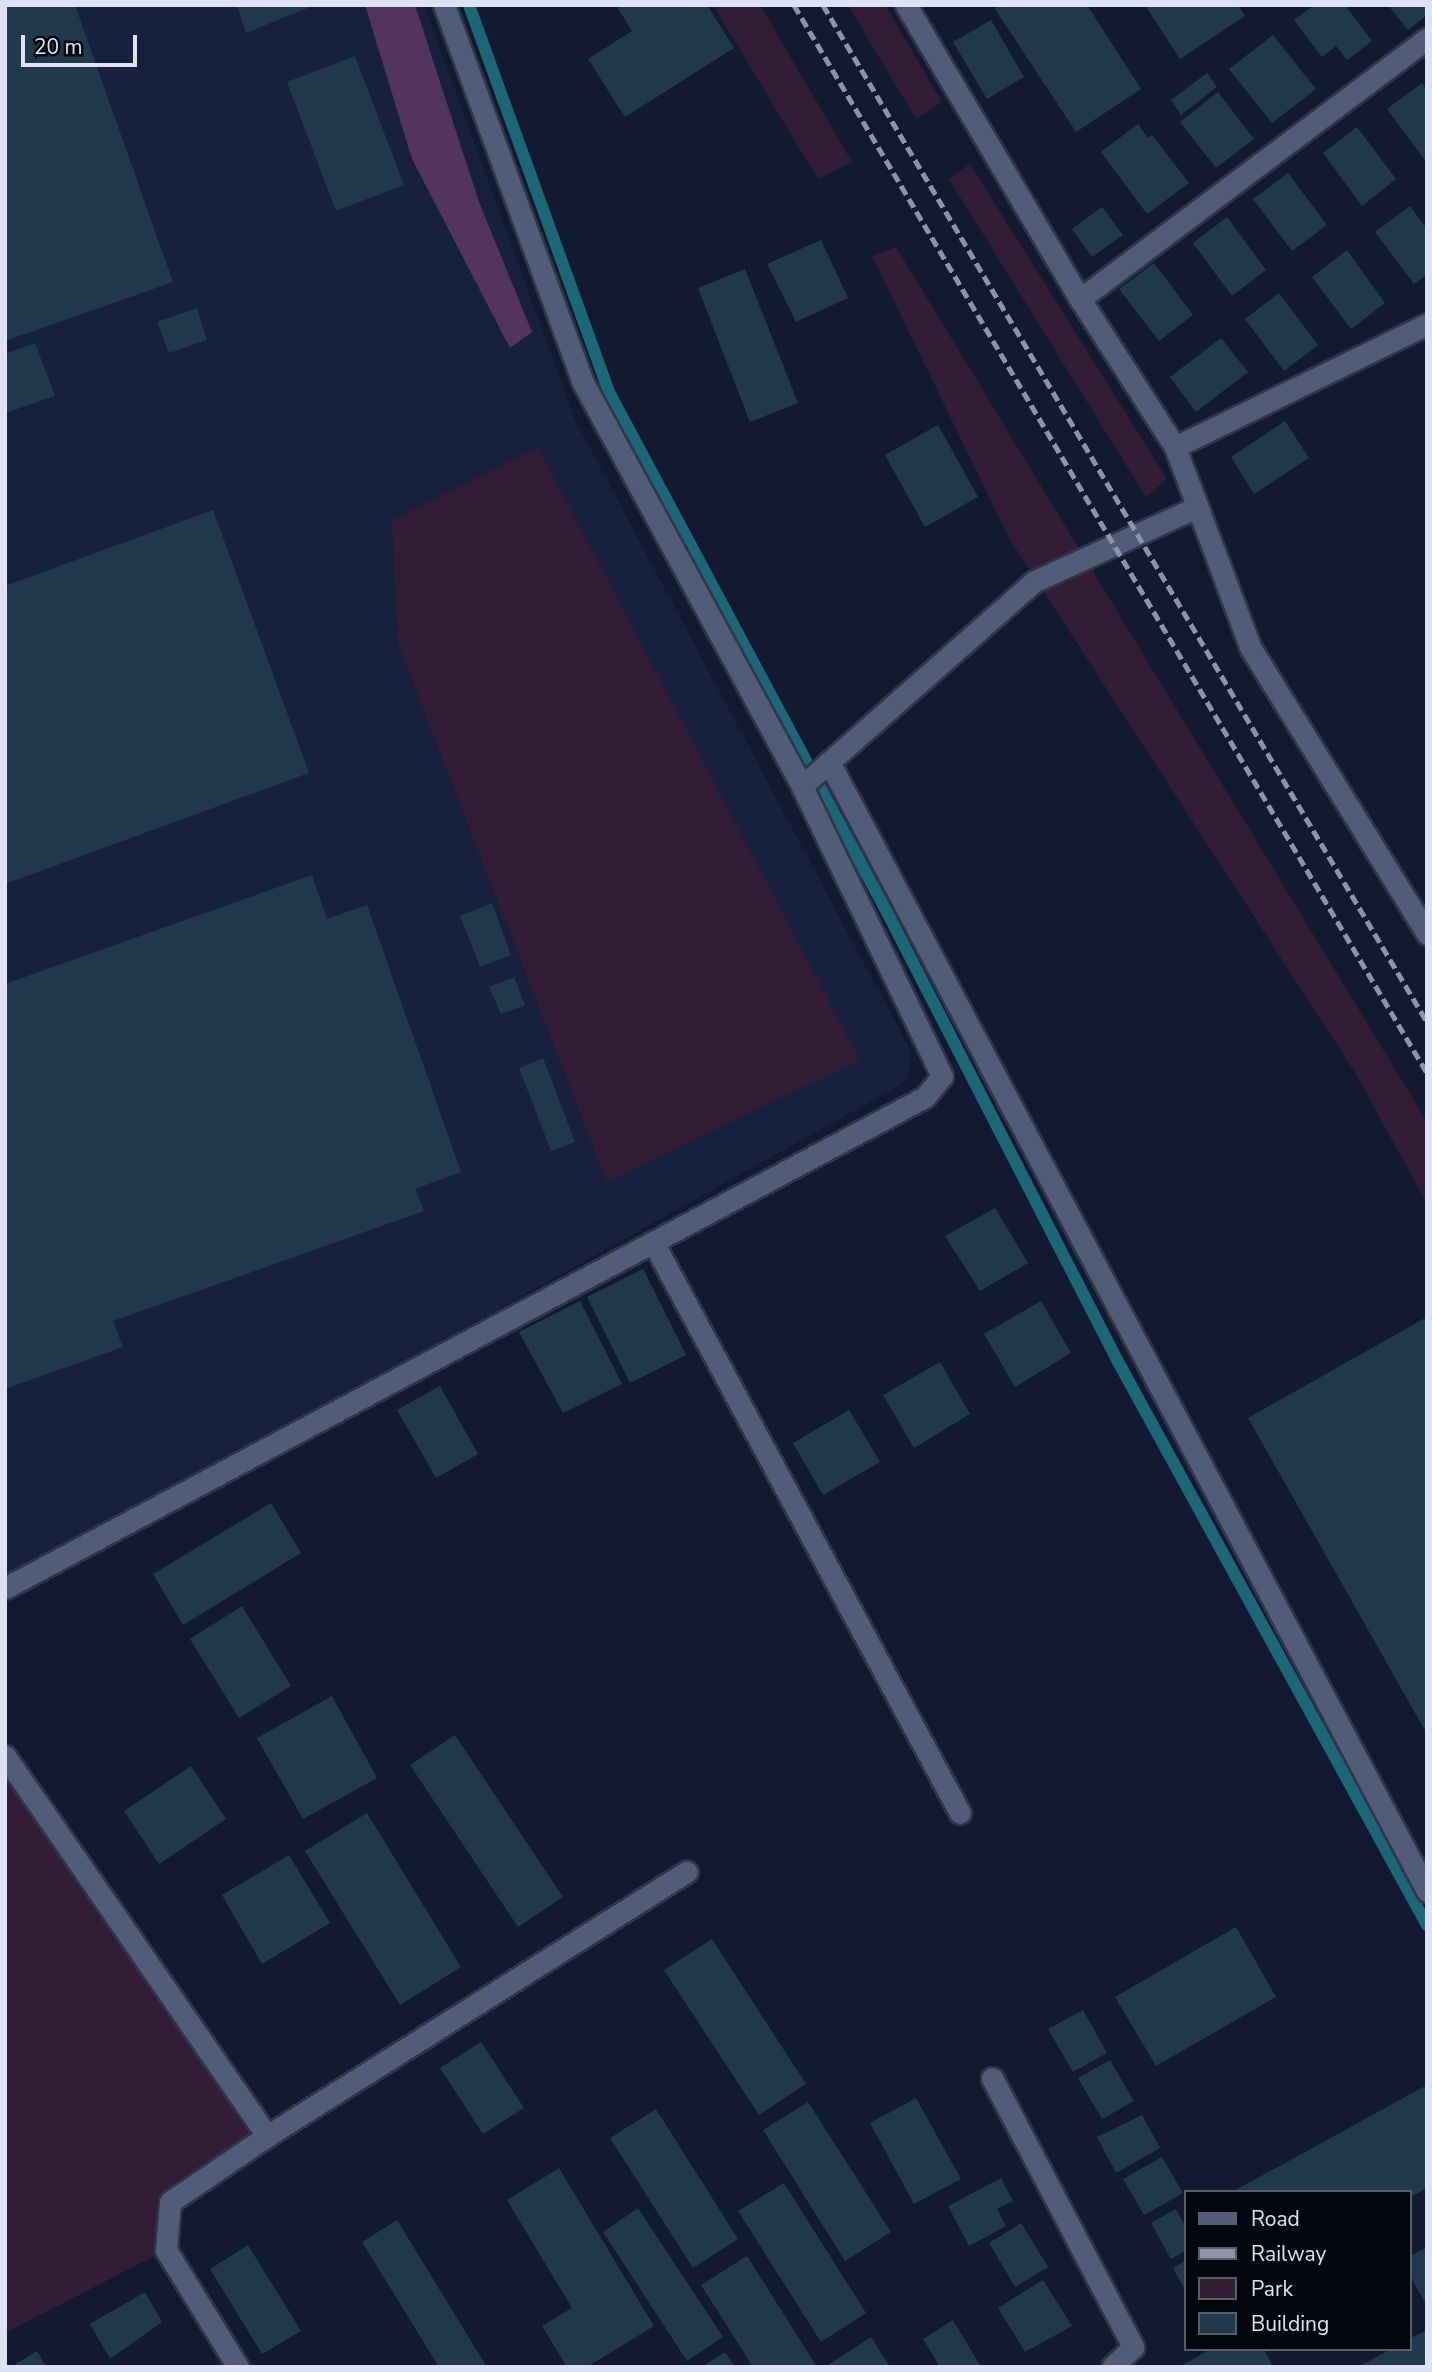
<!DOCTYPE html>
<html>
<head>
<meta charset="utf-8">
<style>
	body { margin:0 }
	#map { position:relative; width:1432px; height:2372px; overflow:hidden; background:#121a31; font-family:"Nunito Sans",sans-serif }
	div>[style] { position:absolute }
	.built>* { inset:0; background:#17213e }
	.green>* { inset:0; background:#311d36 }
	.forest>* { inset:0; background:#53345c }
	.stream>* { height:12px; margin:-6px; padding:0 6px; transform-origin:6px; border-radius:6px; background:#1d6678 }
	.building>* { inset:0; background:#20394d }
	.roads { filter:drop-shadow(2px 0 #323548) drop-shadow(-2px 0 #323548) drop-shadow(0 2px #323548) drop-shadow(0 -2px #323548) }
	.street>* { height:21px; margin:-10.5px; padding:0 10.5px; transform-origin:10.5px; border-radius:10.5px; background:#515c78 }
	.rail>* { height:5px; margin-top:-2.5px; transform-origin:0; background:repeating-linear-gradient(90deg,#8d94a7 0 10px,transparent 0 15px) }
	span { translate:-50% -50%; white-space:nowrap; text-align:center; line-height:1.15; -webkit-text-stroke:6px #04060f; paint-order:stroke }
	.frame { position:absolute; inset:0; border:7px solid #dce2f3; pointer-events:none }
	.legend { position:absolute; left:1184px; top:2190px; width:228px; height:161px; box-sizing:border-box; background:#04060f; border:2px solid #5a5e6a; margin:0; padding:9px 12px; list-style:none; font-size:21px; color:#dce2f3 }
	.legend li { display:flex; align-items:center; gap:14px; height:35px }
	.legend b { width:35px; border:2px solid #5a5e6a }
	.scale { position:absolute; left:21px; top:35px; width:116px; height:32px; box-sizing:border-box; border:4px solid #dce2f3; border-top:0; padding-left:9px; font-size:21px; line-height:24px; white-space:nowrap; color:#dce2f3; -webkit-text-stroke:5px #04060f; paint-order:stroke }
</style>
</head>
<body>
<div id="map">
	<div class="built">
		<div style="clip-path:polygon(5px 5px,424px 5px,575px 420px,911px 1052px,907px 1081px,5px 1585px)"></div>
	</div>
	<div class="green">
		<div style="clip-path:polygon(713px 5px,760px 5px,852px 162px,818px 179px)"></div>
		<div style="clip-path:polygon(848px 5px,885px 5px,942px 102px,916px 119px)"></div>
		<div style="clip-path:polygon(970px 164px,1167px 479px,1146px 497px,949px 179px)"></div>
		<div style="clip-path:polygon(896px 247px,1427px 1122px,1427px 1204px,1356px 1074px,1009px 538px,872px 256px)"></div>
		<div style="clip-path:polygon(538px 447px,860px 1060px,607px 1182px,398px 644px,392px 520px)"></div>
		<div style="clip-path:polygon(5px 1756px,267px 2136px,170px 2202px,166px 2250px,5px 2333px)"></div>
	</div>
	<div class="forest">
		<div style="clip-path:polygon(365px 5px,415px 5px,479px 202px,532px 332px,510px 348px,412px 159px)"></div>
	</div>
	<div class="stream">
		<div style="left:469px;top:5px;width:412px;rotate:70.1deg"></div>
		<div style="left:609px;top:392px;width:596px;rotate:61.89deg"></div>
		<div style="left:890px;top:918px;width:495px;rotate:62.8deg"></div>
		<div style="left:1116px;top:1358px;width:647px;rotate:61.26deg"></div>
	</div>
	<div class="building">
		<div style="clip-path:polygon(5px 5px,75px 5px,173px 282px,5px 341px)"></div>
		<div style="clip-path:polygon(237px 5px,315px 5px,246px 33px)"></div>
		<div style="clip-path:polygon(616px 5px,707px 5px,734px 48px,625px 117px,588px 59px,632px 31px)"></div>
		<div style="clip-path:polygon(1001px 5px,1087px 5px,1141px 89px,1076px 132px,995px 9px)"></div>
		<div style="clip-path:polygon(1145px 5px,1238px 5px,1245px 16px,1180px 59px)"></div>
		<div style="clip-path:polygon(1314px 5px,1345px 5px,1372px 41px,1347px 60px,1336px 46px,1322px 57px,1294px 20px)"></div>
		<div style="clip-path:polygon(1388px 5px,1427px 5px,1427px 15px,1408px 30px)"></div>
		<div style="clip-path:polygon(991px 20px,1024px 77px,987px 99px,953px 42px)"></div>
		<div style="clip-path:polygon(1273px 35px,1316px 89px,1272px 123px,1229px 69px)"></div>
		<div style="clip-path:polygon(355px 56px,404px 185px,336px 211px,287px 82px)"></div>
		<div style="clip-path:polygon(1207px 73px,1217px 87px,1181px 115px,1171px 100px)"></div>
		<div style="clip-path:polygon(1422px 83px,1427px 90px,1427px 163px,1387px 109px)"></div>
		<div style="clip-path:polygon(1218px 92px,1254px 139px,1216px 168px,1180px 122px)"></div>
		<div style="clip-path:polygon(1138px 124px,1148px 138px,1152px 135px,1189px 183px,1147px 214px,1101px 152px)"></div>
		<div style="clip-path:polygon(1357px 127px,1396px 179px,1362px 206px,1323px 153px)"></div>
		<div style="clip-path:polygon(1288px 173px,1327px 225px,1292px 251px,1253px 199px)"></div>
		<div style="clip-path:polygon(1410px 206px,1427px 229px,1427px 275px,1414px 284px,1375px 232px)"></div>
		<div style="clip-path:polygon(1102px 207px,1123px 235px,1092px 257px,1072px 229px)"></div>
		<div style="clip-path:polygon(1227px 217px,1266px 270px,1232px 296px,1193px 243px)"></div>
		<div style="clip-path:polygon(821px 240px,848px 298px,796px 322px,767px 264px)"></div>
		<div style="clip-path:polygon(1347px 250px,1385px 303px,1351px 329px,1312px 277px)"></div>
		<div style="clip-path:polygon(1154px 263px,1193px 315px,1159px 341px,1119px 289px)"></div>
		<div style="clip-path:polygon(745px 269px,798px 403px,750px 422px,698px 288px)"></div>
		<div style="clip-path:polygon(1279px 293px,1318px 345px,1284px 371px,1245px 319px)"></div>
		<div style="clip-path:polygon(197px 308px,207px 340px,169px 353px,157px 322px)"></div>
		<div style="clip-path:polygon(1221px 338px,1248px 372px,1196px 412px,1170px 377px)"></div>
		<div style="clip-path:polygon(35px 343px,55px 396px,5px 413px,5px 354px)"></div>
		<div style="clip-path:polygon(1285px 421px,1309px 458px,1254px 494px,1231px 457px)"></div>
		<div style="clip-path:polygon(938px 425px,978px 497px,925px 527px,885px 455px)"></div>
		<div style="clip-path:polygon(213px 510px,309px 773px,5px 884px,5px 586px)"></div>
		<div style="clip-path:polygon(312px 875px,327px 919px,367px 905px,461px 1172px,415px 1189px,424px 1211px,113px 1321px,123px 1347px,5px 1389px,5px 984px)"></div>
		<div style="clip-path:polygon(492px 903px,511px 955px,480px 967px,460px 916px)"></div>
		<div style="clip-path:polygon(514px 977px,525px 1005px,501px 1014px,489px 987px)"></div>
		<div style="clip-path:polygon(543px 1058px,575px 1142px,551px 1151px,519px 1068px)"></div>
		<div style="clip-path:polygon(995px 1208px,1028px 1263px,980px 1291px,945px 1236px)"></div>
		<div style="clip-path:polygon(643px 1269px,686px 1355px,630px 1383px,587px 1297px)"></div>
		<div style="clip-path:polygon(580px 1301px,622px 1384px,563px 1413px,519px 1332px)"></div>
		<div style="clip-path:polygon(1041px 1301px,1071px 1353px,1015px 1387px,984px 1334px)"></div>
		<div style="clip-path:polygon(1427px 1317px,1427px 1734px,1248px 1418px)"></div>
		<div style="clip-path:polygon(940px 1362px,970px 1414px,914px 1448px,883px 1395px)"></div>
		<div style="clip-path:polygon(440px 1386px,478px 1454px,436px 1478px,397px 1410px)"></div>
		<div style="clip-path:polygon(849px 1410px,880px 1462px,823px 1495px,793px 1443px)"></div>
		<div style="clip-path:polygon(271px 1503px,301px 1553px,183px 1625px,153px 1574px)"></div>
		<div style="clip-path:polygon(242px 1606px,291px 1686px,239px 1718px,190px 1639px)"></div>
		<div style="clip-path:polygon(332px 1696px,377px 1778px,303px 1819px,257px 1738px)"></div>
		<div style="clip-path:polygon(455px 1735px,563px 1897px,518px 1927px,410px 1765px)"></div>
		<div style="clip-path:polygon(191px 1766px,226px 1819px,159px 1864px,124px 1811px)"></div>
		<div style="clip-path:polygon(367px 1813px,461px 1967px,400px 2005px,305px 1851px)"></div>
		<div style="clip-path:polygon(289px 1855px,330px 1923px,262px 1964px,222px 1895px)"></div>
		<div style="clip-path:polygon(1236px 1927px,1276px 1997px,1156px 2066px,1115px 1997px)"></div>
		<div style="clip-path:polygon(712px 1939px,806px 2084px,759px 2115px,664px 1970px)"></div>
		<div style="clip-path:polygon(1083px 2010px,1107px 2053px,1073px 2072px,1048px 2029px)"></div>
		<div style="clip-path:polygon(481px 2042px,524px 2108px,483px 2134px,440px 2068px)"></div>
		<div style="clip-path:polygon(1110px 2060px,1134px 2101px,1102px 2119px,1078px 2078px)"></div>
		<div style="clip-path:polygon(1427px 2085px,1427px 2188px,1409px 2198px,1409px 2192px,1232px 2192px)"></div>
		<div style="clip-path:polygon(916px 2098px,961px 2179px,914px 2204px,870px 2123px)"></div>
		<div style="clip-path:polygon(808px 2102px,891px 2232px,845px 2261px,763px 2130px)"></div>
		<div style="clip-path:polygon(656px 2109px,738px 2239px,693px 2268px,610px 2138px)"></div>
		<div style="clip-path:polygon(1142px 2115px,1160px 2148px,1116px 2173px,1097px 2137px)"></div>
		<div style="clip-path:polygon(1162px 2157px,1183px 2193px,1144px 2215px,1123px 2179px)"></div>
		<div style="clip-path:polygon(559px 2168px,654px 2326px,587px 2367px,567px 2367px,542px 2326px,572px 2308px,507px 2200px)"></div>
		<div style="clip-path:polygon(1001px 2178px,1013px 2201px,997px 2209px,1006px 2226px,969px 2246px,948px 2206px)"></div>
		<div style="clip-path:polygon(784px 2183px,866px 2313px,821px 2342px,738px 2211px)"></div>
		<div style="clip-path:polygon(638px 2208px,723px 2337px,687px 2361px,603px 2232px)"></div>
		<div style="clip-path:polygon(1176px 2209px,1185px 2226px,1185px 2251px,1171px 2259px,1151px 2223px)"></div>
		<div style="clip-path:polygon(397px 2220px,487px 2367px,439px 2367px,362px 2242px)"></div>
		<div style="clip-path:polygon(1021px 2223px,1048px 2267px,1015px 2287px,989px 2243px)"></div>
		<div style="clip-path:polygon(248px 2245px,301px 2331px,262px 2354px,210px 2269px)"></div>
		<div style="clip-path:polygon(1427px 2247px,1427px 2306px,1409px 2274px,1409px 2257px)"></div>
		<div style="clip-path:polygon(747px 2256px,817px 2367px,753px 2367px,701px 2285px)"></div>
		<div style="clip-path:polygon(1185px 2261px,1185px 2290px,1173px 2268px)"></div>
		<div style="clip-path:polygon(1043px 2280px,1072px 2326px,1025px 2352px,998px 2308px)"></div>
		<div style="clip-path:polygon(145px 2292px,162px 2322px,110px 2359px,90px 2324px)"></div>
		<div style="clip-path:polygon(953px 2320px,981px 2367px,940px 2367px,923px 2339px)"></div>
		<div style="clip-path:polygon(1427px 2330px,1427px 2367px,1358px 2367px,1391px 2349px,1409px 2349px,1409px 2339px)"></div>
		<div style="clip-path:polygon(871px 2337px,890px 2367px,825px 2367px)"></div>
		<div style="clip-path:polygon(1211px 2349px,1264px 2349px,1273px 2367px,1179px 2367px)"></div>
		<div style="clip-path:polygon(37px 2351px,46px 2367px,11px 2367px)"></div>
		<div style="clip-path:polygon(725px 2352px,735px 2367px,702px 2367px)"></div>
	</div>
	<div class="roads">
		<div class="street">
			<div style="left:906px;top:5px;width:342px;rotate:59.4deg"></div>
			<div style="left:1080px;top:299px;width:176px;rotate:57.3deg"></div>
			<div style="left:1175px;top:447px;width:214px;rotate:69.4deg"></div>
			<div style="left:1250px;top:647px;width:337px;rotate:58.3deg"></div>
			<div style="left:1080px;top:299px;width:434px;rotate:-36.9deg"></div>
			<div style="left:1175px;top:447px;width:280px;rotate:-26deg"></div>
			<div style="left:829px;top:762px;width:1278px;rotate:62.09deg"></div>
			<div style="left:802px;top:786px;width:308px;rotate:-41.4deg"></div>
			<div style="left:1033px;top:582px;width:180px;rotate:-24.6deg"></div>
			<div style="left:653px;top:1242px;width:648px;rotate:61.74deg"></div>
			<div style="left:5px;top:1588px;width:1043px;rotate:-28.09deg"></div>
			<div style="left:925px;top:1097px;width:27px;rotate:-51deg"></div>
			<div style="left:942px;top:1076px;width:322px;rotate:-115.8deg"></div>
			<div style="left:802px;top:786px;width:462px;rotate:-118.5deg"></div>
			<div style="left:582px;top:380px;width:400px;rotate:-110.2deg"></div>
			<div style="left:5px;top:1756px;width:462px;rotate:55.4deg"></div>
			<div style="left:267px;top:2136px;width:117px;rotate:145.8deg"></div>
			<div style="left:170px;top:2202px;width:48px;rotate:94.8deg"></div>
			<div style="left:166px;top:2250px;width:137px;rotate:58.4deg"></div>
			<div style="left:992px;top:2078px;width:304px;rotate:62.3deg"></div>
			<div style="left:1133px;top:2347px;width:29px;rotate:136deg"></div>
			<div style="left:267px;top:2136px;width:496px;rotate:-32.2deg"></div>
		</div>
	</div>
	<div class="rail">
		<div style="left:794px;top:5px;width:1241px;rotate:59.34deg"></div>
		<div style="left:823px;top:5px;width:1183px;rotate:59.29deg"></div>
	</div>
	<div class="frame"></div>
	<ul class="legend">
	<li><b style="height:9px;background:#515c78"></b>Road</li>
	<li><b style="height:9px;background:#8d94a7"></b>Railway</li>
	<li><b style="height:19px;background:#311d36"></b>Park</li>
	<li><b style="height:19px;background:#20394d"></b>Building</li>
	</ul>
	<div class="scale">20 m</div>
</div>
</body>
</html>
